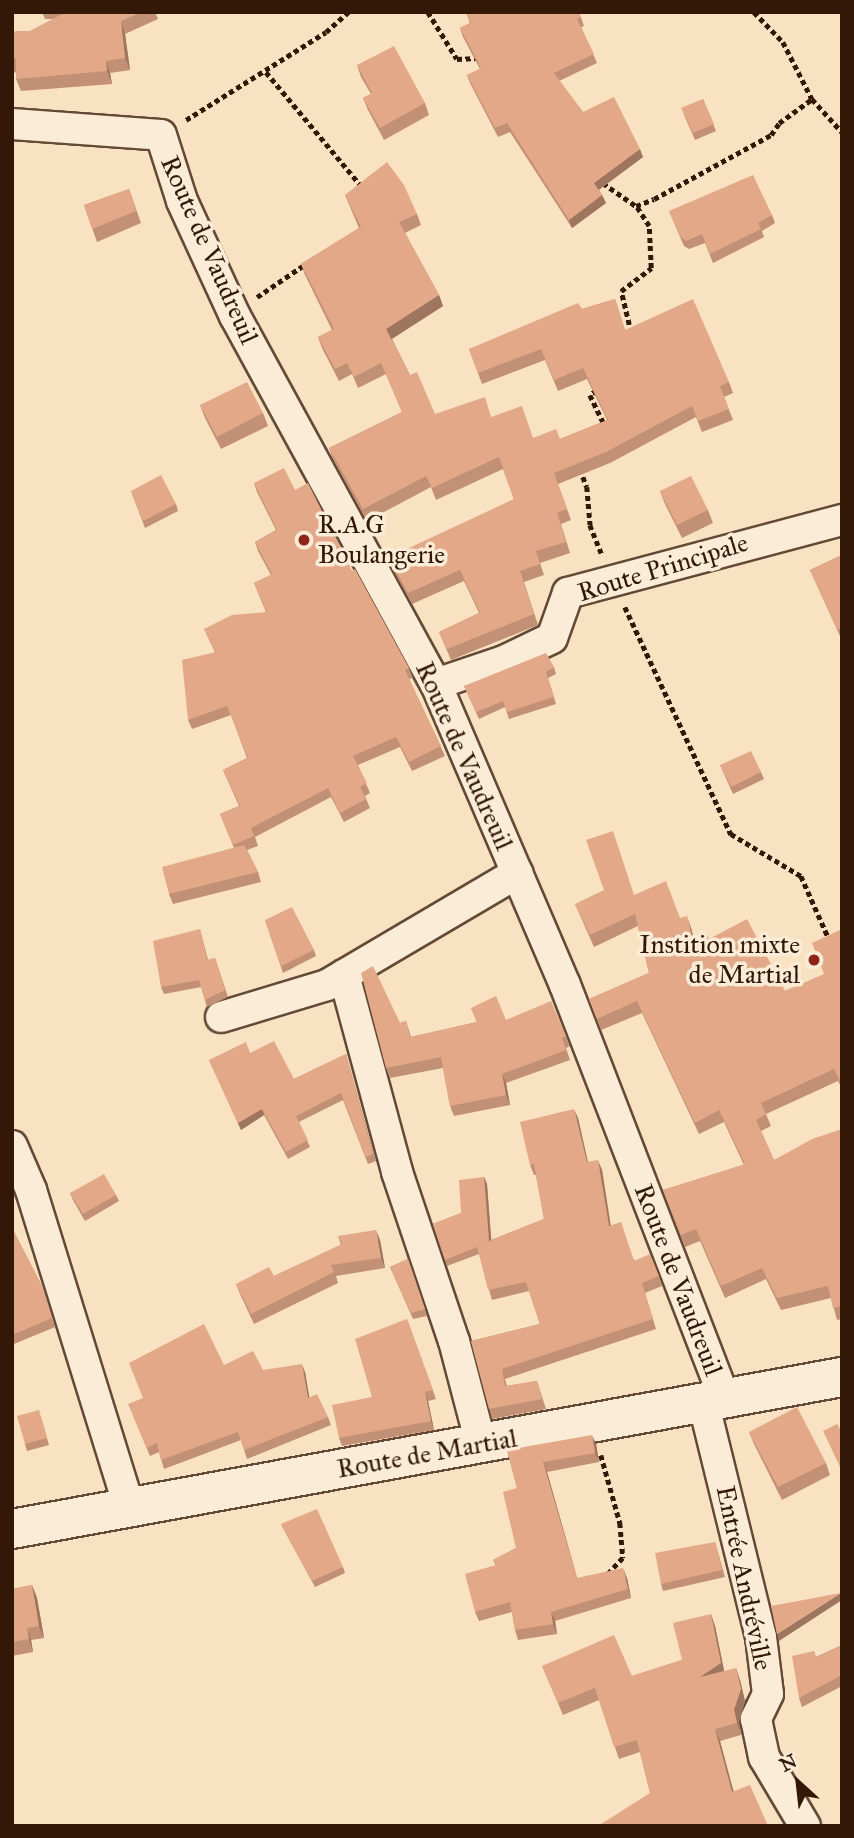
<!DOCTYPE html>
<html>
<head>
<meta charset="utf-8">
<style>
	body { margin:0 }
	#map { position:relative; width:854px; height:1838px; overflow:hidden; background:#f8e2c1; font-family:"IM FELL Great Primer",serif }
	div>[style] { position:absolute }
	.path>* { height:4.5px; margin-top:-2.25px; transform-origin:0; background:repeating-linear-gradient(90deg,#331808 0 5px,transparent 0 8.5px) }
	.roads { filter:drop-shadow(2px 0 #644a36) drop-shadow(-2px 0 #644a36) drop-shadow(0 2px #644a36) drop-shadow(0 -2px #644a36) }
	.street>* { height:30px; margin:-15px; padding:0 15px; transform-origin:15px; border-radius:15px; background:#faecd7 }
	.secondary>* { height:38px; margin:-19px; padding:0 19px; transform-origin:19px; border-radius:19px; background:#faecd7 }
	.wall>* { inset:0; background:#c29075 }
	.shaded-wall>* { inset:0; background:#9e765f }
	.building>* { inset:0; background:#e2a888 }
	.dots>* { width:19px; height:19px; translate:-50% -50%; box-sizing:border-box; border:4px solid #faecd7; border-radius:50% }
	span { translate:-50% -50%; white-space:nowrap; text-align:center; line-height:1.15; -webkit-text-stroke:7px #faecd7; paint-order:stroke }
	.street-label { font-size:26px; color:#331808 }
	.poi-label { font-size:26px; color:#331808 }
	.left { translate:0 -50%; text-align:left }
	.right { translate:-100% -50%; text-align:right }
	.frame { position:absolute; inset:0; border:14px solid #331808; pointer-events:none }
	.north { position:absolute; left:763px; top:1747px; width:70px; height:70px; -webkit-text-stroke:5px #faecd7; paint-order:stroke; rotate:333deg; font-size:19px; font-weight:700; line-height:28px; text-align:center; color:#331808 }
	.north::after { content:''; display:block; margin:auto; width:24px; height:32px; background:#331808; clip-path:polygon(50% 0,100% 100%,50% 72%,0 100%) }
</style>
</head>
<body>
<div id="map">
	<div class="path">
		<div style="left:428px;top:12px;width:55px;rotate:58.3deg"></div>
		<div style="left:457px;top:59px;width:20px;rotate:-3deg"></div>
		<div style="left:754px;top:12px;width:42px;rotate:46deg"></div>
		<div style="left:783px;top:42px;width:64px;rotate:63deg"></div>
		<div style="left:812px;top:99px;width:45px;rotate:47.7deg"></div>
		<div style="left:266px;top:72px;width:151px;rotate:50.1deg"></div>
		<div style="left:186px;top:120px;width:165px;rotate:-32.2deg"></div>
		<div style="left:326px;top:32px;width:30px;rotate:-42deg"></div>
		<div style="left:603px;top:183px;width:40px;rotate:34.9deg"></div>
		<div style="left:636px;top:206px;width:19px;rotate:-21deg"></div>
		<div style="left:654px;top:199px;width:133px;rotate:-28.7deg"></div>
		<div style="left:771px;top:135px;width:14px;rotate:-56deg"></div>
		<div style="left:779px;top:123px;width:41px;rotate:-36deg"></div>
		<div style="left:257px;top:297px;width:57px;rotate:-34.2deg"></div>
		<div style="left:631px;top:333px;width:43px;rotate:-103.4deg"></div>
		<div style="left:621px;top:291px;width:38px;rotate:-37deg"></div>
		<div style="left:651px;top:268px;width:42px;rotate:-92.7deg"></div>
		<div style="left:649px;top:226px;width:24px;rotate:-123deg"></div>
		<div style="left:597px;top:391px;width:8px;rotate:150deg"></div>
		<div style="left:590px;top:395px;width:32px;rotate:64deg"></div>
		<div style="left:580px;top:469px;width:19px;rotate:69deg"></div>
		<div style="left:587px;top:487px;width:38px;rotate:85deg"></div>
		<div style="left:590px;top:525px;width:31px;rotate:68deg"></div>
		<div style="left:625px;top:607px;width:251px;rotate:65deg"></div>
		<div style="left:731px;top:834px;width:82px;rotate:31deg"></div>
		<div style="left:801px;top:876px;width:69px;rotate:66deg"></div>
		<div style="left:601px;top:1455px;width:71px;rotate:74.4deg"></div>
		<div style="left:620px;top:1523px;width:35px;rotate:85deg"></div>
		<div style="left:623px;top:1558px;width:22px;rotate:133deg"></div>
	</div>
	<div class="roads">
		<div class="street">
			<div style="left:12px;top:124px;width:149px;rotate:4.2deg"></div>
			<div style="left:161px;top:135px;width:69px;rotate:72.3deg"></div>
			<div style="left:182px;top:201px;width:127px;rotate:65.3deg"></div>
			<div style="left:235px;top:316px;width:419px;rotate:61.4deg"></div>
			<div style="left:436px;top:684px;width:327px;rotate:66.8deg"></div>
			<div style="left:565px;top:985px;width:442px;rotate:68.9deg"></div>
			<div style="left:436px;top:684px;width:72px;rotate:-18.7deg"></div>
			<div style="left:504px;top:661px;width:53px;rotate:-25.6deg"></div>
			<div style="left:552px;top:638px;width:48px;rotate:-70.4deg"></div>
			<div style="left:568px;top:593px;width:284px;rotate:-14.9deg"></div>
			<div style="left:344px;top:975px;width:204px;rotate:74.9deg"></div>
			<div style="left:397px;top:1172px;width:178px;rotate:71.4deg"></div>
			<div style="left:454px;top:1341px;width:106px;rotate:75.3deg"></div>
			<div style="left:221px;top:1017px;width:111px;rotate:-16.8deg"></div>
			<div style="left:327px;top:985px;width:221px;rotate:-30.5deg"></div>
			<div style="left:12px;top:1146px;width:48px;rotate:66.6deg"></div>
			<div style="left:31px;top:1190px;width:332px;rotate:72.8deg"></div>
			<div style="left:703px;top:1401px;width:243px;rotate:76.2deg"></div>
			<div style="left:761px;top:1637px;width:57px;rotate:83deg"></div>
			<div style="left:768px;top:1694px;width:28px;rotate:116deg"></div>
			<div style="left:756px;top:1719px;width:39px;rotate:78deg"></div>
			<div style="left:764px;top:1757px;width:80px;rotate:59.3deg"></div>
		</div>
		<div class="secondary">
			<div style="left:12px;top:1529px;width:844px;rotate:-10.38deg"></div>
		</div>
	</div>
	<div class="wall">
		<div style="clip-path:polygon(42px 12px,155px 12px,158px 19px,125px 34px,130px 70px,110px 73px,112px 84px,21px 91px,16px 79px,16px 72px,12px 74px,12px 33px,30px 31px,54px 19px,45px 19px)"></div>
		<div style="clip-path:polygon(466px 12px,579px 12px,584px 26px,581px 27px,597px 63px,559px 81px,583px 112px,643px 157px,599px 190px,602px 195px,606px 203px,572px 228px,510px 132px,498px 137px,470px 83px,467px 75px,480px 69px,463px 37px,460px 28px,470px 23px)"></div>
		<div style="clip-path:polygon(357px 65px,425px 103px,429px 115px,384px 140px,368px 110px,363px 98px,371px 94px,361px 77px)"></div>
		<div style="clip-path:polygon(703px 99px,716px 131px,695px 140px,684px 115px)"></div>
		<div style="clip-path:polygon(129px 189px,141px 223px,97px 242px,84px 205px)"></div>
		<div style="clip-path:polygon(345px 195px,417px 214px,421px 225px,405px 233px,439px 295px,443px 306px,392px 339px,410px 375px,435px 414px,492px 417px,533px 438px,560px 439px,607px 420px,587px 379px,558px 391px,545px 360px,482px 384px,469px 349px,582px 309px,615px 299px,625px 330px,729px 382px,733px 393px,724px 397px,733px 420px,702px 432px,696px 417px,610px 463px,558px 484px,571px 520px,561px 524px,570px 553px,540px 563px,544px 575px,524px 582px,538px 625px,451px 660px,439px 632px,479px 613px,464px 581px,412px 604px,395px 573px,391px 562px,411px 553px,514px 499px,503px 469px,436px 500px,431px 487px,367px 521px,333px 459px,329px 448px,402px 412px,386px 374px,358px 388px,352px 374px,339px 381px,322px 348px,318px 337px,332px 330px,305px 275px,301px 264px,359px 228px)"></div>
		<div style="clip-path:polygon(669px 211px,772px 215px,775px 223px,762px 231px,764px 237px,713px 263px,705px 243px,689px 249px,684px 246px)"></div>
		<div style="clip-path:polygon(200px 405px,263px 413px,268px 426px,221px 449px,205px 418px)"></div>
		<div style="clip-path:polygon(254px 483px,295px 490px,352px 571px,409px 668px,413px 678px,409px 679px,445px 756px,412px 771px,400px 747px,358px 765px,370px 793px,365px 796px,370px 808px,344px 822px,331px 797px,255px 837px,258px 846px,247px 850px,258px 872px,261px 882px,173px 904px,169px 894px,234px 848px,220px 814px,239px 806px,223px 770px,247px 758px,231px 715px,192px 729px,188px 720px,215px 652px,204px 629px,266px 612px,254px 583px,271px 575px,258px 551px,255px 542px,276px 530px,257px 492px)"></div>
		<div style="clip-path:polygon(131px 491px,176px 504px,178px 511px,145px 528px)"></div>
		<div style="clip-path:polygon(660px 491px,708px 510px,713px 523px,682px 538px,665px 504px)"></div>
		<div style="clip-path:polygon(842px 555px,842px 636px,840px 636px,810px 570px)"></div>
		<div style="clip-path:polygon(554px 667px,556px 674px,548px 678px,556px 704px,509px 719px,505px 707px,479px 719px,464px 686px)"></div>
		<div style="clip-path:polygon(720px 765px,761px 772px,764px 779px,733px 794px)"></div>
		<div style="clip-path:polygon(635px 895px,680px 918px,691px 928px,694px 940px,709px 939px,785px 991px,824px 975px,842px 929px,842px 1089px,838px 1081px,766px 1114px,771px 1126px,761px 1131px,774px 1160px,842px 1129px,842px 1319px,837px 1320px,831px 1298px,781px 1310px,766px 1279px,725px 1298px,700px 1241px,685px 1247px,663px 1190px,744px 1165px,724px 1122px,699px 1134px,642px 1013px,601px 1030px,589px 999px,649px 973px,638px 926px,594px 947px,575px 904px)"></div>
		<div style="clip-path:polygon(265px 920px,314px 950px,316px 956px,283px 973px)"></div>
		<div style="clip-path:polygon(200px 929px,208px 960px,215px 958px,228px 997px,207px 1007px,201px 987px,164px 994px,161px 987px)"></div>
		<div style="clip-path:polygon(471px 1008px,506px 1020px,566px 1036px,570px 1046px,566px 1048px,570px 1060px,506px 1083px,510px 1105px,454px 1116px,450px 1106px,443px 1068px,390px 1078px,386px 1068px,400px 1023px,406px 1021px,411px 1037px,477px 1022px)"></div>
		<div style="clip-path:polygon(250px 1053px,294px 1079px,346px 1054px,376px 1161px,368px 1164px,343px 1100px,299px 1122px,310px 1147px,288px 1159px,264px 1115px,241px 1130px,209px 1060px)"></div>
		<div style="clip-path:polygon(578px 1118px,588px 1162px,602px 1170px,611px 1226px,634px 1260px,659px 1276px,662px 1286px,645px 1293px,656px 1329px,505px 1379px,507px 1386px,537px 1381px,546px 1409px,492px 1419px,471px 1341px,540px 1324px,529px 1291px,492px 1300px,479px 1254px,447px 1266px,433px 1224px,461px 1213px,484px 1177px,487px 1184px,491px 1240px,544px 1219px,536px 1175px,534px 1175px,530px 1165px)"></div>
		<div style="clip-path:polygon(70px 1193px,116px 1195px,119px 1201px,85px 1221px,73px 1200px)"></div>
		<div style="clip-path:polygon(12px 1228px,42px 1286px,55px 1327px,14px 1344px,12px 1340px)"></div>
		<div style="clip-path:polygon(338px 1236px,380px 1240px,385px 1268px,336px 1276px,338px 1283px,254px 1324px,240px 1294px,236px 1284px,274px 1276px,341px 1245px)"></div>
		<div style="clip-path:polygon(408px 1259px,427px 1316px,413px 1319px,390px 1267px)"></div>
		<div style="clip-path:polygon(407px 1319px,436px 1399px,428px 1401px,434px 1430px,342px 1446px,339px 1438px,372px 1397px)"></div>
		<div style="clip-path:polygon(224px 1365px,263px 1370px,305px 1372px,309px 1397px,328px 1417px,331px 1425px,247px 1459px,241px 1440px,164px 1469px,159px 1452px,150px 1456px,132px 1413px)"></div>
		<div style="clip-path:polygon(41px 1417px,49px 1445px,27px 1451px,25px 1444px)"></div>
		<div style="clip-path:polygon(749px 1432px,826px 1463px,830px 1475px,782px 1500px,754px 1444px)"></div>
		<div style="clip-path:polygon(596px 1444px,599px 1462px,547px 1472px,577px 1578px,627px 1578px,631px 1598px,555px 1621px,557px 1634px,518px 1640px,515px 1630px,512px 1612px,479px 1621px,475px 1612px,496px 1566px,493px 1560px,516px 1548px,517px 1488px,507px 1450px)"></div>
		<div style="clip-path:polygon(281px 1524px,343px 1567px,345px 1573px,315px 1587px,284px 1530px)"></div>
		<div style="clip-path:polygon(715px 1542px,725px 1577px,663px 1591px,661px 1584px)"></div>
		<div style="clip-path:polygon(32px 1585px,37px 1598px,44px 1638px,31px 1640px,33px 1652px,12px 1656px,12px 1589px)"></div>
		<div style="clip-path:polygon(715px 1626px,724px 1671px,740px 1680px,745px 1701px,739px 1722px,741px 1735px,720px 1741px,733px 1792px,768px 1826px,650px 1793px,640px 1752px,619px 1759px,599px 1700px,563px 1715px,542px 1666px,632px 1676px,682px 1660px)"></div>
		<div style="clip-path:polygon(842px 1645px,842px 1686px,802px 1707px,799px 1698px,814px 1651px,816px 1657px)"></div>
	</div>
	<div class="shaded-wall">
		<div style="clip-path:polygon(121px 21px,125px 34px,130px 70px,125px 58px)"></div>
		<div style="clip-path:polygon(106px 61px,110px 73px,112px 84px,107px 71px)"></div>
		<div style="clip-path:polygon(640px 149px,643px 157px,597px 191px,594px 183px)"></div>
		<div style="clip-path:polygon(602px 195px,606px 203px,572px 228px,569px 220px)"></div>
		<div style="clip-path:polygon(439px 295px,443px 306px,390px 340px,386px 329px)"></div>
		<div style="clip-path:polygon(687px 916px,691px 928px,697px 952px,693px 941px)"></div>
		<div style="clip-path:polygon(502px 1074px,506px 1083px,510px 1105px,506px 1095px)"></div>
		<div style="clip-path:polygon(262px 1109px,264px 1115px,241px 1130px,238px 1123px)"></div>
		<div style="clip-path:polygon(574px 1109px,578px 1118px,590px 1172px,587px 1162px)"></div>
		<div style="clip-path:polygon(598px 1160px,602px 1170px,612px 1236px,609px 1226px)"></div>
		<div style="clip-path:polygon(484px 1177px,487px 1184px,492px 1249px,489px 1242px)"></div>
		<div style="clip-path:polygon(376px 1230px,380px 1240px,385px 1268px,381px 1258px)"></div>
		<div style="clip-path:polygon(302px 1364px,305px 1372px,311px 1407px,308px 1398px)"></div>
		<div style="clip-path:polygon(425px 1392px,428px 1401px,434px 1430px,431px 1421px)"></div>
		<div style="clip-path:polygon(592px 1435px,596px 1444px,599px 1462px,595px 1453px)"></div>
		<div style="clip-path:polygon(543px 1462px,547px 1472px,580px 1588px,577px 1578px)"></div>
		<div style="clip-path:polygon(623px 1568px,627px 1578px,631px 1598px,628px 1589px)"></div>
		<div style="clip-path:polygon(32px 1585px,37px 1598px,44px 1638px,39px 1626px)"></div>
		<div style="clip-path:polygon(841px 1593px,842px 1600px,779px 1641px,777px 1634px)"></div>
		<div style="clip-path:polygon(551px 1612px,555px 1621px,557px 1634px,553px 1624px)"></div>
		<div style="clip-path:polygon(711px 1614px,715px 1626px,725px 1675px,700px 1677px)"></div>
		<div style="clip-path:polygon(27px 1628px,31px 1640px,33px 1652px,29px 1639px)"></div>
		<div style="clip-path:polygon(736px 1668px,740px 1680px,745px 1701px,739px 1722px,741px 1735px,737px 1723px,734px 1710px)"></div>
		<div style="clip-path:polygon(715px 1729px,720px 1741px,737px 1804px,732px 1792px)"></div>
	</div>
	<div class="building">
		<div style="clip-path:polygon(66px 12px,142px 12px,121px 21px,125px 58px,106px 61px,107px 71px,16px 79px,16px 58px,12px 60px,12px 33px,16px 31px,30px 31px)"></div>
		<div style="clip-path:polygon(466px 12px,579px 12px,581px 17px,577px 19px,594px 54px,554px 73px,583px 112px,614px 97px,640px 149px,594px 183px,602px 195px,569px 220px,507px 123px,495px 128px,467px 75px,481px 68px,460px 28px,471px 23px)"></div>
		<div style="clip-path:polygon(394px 46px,425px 103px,380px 128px,363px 98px,372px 93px,357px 65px)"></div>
		<div style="clip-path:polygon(703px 99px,714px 124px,693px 133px,681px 108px)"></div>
		<div style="clip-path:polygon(387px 162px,404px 185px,417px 214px,399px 222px,439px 295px,386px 329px,410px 375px,417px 372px,435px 414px,485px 397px,491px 417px,522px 406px,533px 438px,556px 429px,560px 439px,608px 420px,583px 368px,554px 380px,541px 349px,478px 373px,469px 349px,578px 303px,582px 309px,615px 299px,625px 330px,693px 299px,729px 382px,720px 386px,729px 409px,698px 421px,692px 406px,606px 452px,554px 473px,567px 509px,557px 513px,566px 542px,536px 551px,540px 564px,520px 571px,534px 614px,447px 649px,439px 632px,480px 613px,460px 570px,408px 593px,391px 562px,411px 553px,409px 548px,514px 499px,499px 457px,432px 488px,426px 476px,363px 509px,329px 448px,402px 412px,381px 363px,354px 377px,347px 363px,335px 369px,318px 337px,334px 329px,301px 264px,361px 227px,345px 195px)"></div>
		<div style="clip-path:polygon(753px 175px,772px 215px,758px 223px,761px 229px,710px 254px,702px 234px,686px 241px,681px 237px,669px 211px)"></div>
		<div style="clip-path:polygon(129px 189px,136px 211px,92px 229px,84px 205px)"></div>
		<div style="clip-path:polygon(247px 382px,263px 413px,217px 437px,200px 405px)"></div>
		<div style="clip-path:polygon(284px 468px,295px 490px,308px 483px,352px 571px,355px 569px,409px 668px,405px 670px,441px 746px,409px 762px,396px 737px,353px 756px,367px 783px,360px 787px,366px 799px,340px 813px,328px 788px,251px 828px,254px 836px,233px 845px,220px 814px,240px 806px,223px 770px,248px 758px,227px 706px,188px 720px,182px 660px,216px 652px,204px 629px,232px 615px,267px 612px,254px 583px,272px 574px,255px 542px,277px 530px,254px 483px)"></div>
		<div style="clip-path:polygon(161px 475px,176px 504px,143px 521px,131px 491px)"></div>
		<div style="clip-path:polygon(691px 476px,708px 510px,677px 525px,660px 491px)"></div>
		<div style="clip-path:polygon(842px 555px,842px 629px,837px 629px,810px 570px)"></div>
		<div style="clip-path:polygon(546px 653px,554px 667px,546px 672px,554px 697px,507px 712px,503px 701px,476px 712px,464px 686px)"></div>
		<div style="clip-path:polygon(751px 751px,761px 772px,731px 787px,720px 765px)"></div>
		<div style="clip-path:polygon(613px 831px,634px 895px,666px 881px,680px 918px,687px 916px,693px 941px,707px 934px,709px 939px,747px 919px,785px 991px,824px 974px,812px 943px,842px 929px,842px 1086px,834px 1069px,761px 1103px,766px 1114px,756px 1120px,774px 1160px,812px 1139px,842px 1129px,842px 1200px,840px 1201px,842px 1205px,842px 1306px,833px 1308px,828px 1286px,777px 1298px,762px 1268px,721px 1286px,696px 1229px,681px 1235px,663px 1190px,745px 1164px,719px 1110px,695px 1123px,637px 1001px,597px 1019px,589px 999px,649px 973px,635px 914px,590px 935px,575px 904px,604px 890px,586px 840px)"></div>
		<div style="clip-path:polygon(244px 845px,258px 872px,169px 894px,162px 867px)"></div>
		<div style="clip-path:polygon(292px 907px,314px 950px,281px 966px,265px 920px)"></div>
		<div style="clip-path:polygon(200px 929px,207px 960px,215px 958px,225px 990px,205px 1000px,199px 980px,161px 987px,153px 941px)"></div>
		<div style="clip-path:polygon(373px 966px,400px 1023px,406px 1021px,410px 1037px,477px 1022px,471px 1008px,496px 996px,506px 1020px,551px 1001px,566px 1036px,562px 1038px,566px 1050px,502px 1074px,506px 1095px,450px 1106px,441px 1057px,386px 1068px,361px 973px)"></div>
		<div style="clip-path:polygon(274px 1041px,294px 1079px,346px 1054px,373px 1154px,366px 1157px,341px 1093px,296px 1116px,308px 1140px,286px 1152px,262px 1109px,238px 1123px,209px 1060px,246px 1042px,250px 1053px)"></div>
		<div style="clip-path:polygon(574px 1109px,587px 1162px,598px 1160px,609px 1226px,621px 1222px,634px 1261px,650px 1254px,659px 1276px,642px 1283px,653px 1319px,502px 1369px,505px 1386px,537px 1381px,542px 1399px,489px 1409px,471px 1341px,540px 1324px,526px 1282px,488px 1290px,477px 1246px,544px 1219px,534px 1164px,530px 1165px,520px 1122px)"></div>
		<div style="clip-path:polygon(104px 1174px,116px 1195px,83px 1214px,70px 1193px)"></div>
		<div style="clip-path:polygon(484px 1177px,489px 1241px,477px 1246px,477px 1247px,445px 1260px,433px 1224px,461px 1213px,459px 1180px)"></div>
		<div style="clip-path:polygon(12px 1228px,42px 1286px,52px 1318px,12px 1335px)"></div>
		<div style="clip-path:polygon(376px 1230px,381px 1258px,331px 1265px,334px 1272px,251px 1314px,236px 1284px,269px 1267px,274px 1276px,342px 1244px,338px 1236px)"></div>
		<div style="clip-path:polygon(408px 1259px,425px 1309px,411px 1313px,390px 1267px)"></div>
		<div style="clip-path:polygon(407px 1319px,433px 1390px,425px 1392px,431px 1421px,339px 1438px,332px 1405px,372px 1397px,355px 1339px)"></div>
		<div style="clip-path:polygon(204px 1324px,224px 1365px,253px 1351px,263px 1370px,302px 1364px,308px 1398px,317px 1394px,328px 1417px,244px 1450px,238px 1432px,161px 1460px,157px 1443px,147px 1448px,128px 1404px,143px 1398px,129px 1363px)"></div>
		<div style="clip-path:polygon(797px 1407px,826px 1463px,778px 1487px,749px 1432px)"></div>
		<div style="clip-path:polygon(39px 1410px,47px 1438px,25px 1444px,17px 1416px)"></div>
		<div style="clip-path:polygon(837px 1424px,842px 1432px,842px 1471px,823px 1431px)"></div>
		<div style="clip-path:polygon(592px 1435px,595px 1453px,543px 1462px,577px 1578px,623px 1568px,628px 1589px,551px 1612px,553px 1624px,515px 1630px,510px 1602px,475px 1612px,465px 1574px,496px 1565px,493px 1560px,516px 1548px,503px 1492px,517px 1488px,507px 1450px)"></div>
		<div style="clip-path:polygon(317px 1509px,343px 1567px,312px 1581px,281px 1524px)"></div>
		<div style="clip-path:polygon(715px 1542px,722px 1570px,661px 1584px,655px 1553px)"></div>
		<div style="clip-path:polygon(32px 1585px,39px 1626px,27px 1628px,29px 1639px,12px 1642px,12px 1589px)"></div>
		<div style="clip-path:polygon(841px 1593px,777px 1634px,771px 1606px)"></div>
		<div style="clip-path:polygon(711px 1614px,721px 1663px,700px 1677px,736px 1668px,741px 1689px,734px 1710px,737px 1723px,715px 1729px,732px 1792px,750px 1785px,768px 1826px,598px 1826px,650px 1793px,637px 1740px,614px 1747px,595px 1688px,558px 1703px,542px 1666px,614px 1635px,632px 1676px,682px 1660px,673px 1623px)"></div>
		<div style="clip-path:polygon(842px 1645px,842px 1675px,799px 1698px,792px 1656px,814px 1651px,816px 1658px)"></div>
	</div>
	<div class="dots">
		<div style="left:304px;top:540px;background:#8f2418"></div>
		<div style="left:814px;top:960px;background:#8f2418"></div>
	</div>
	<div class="street-label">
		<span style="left:209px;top:250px;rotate:66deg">Route de Vaudreuil</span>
		<span style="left:663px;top:568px;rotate:-17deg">Route Principale</span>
		<span style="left:464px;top:756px;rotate:66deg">Route de Vaudreuil</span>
		<span style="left:678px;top:1280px;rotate:69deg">Route de Vaudreuil</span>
		<span style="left:427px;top:1454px;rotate:-10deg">Route de Martial</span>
		<span style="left:744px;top:1578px;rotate:78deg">Entrée Andréville</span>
	</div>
	<div class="poi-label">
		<span class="left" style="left:318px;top:540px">R.A.G<br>Boulangerie</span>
		<span class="right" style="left:800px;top:960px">Instition mixte<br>de Martial</span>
	</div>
	<div class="frame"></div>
	<div class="north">N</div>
</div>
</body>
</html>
